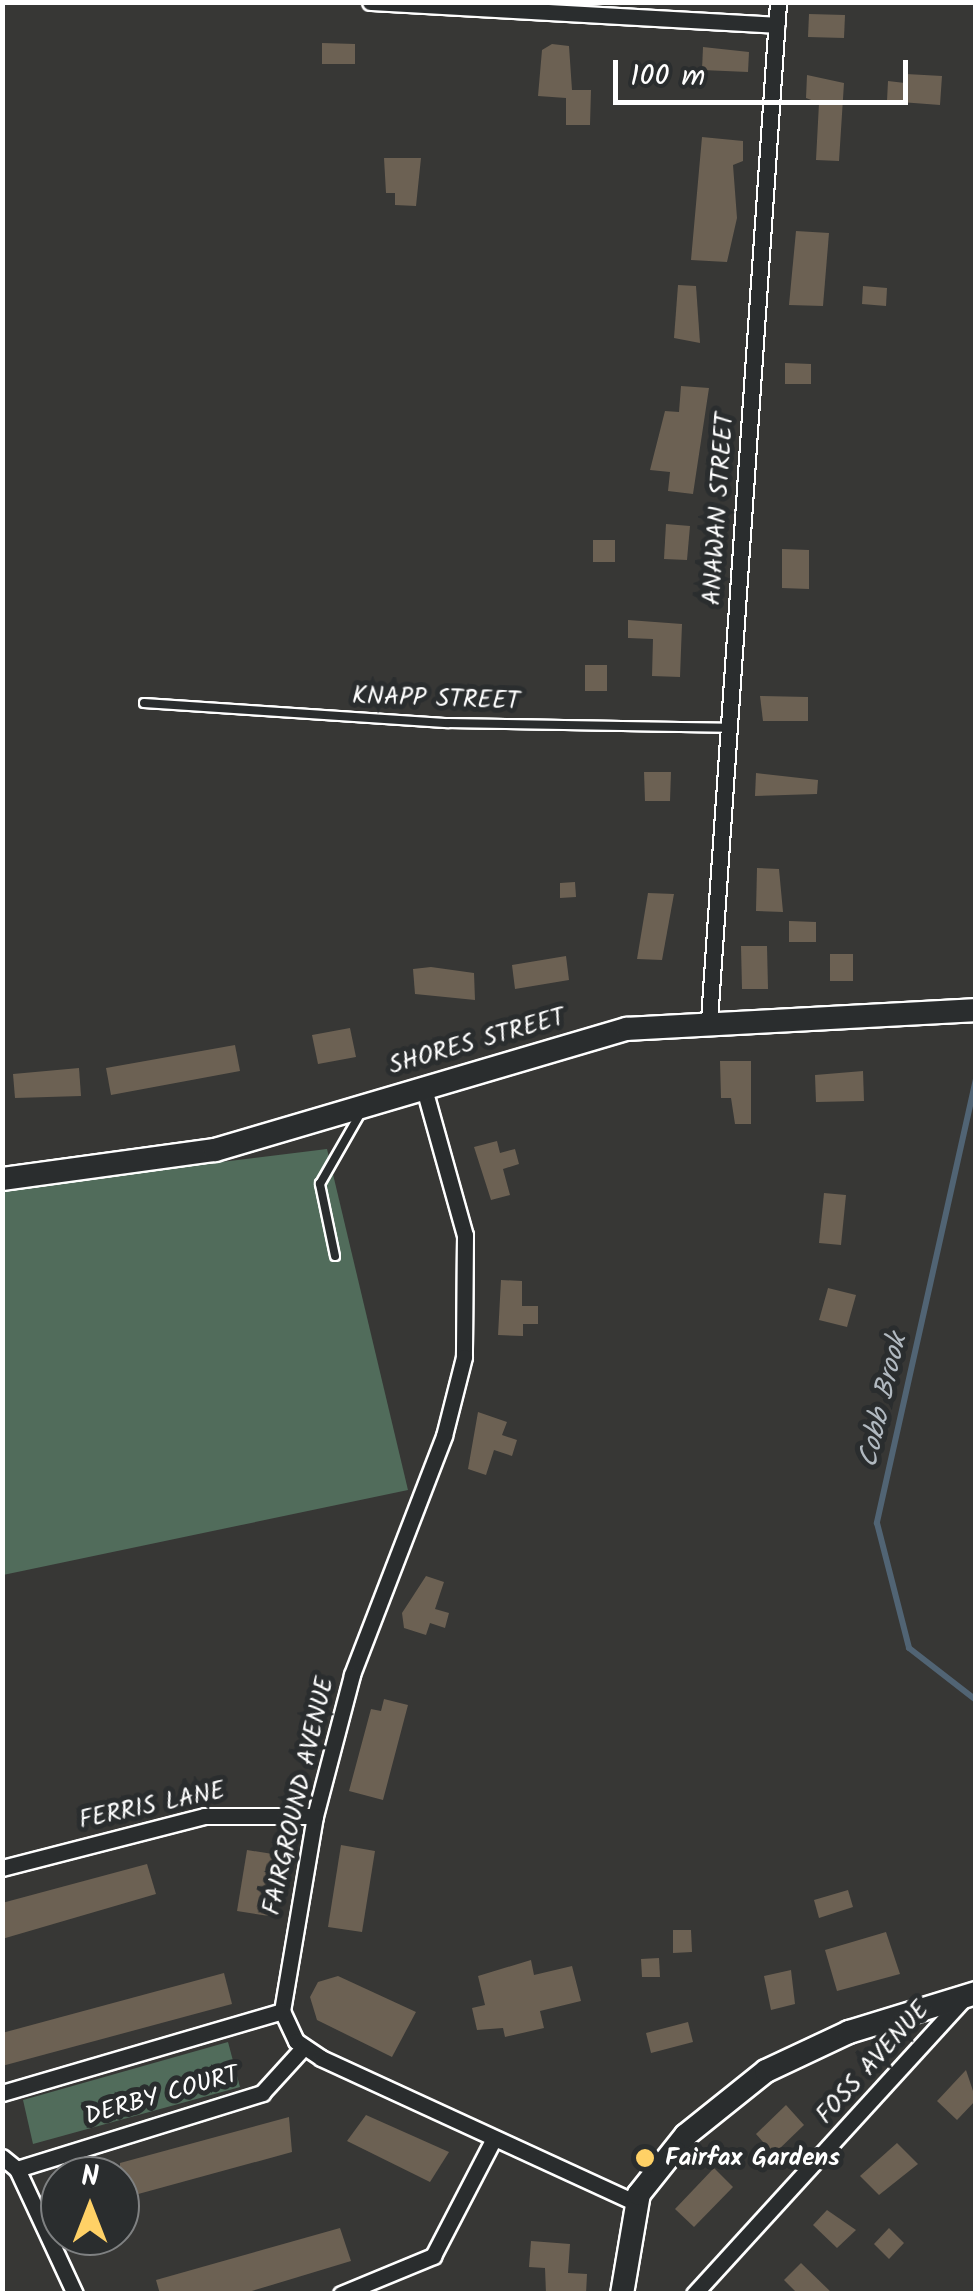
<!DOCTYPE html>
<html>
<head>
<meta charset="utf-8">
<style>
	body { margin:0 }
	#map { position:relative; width:978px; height:2296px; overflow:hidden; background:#373735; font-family:Kalam,sans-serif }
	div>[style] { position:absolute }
	.green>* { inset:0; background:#516c5b }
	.stream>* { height:6px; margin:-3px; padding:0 3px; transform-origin:3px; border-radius:3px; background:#516474 }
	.building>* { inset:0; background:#6c6153 }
	.roads { filter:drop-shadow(2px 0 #fff) drop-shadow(-2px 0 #fff) drop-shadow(0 2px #fff) drop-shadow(0 -2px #fff) }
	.lane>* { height:8px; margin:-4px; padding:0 4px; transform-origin:4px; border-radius:4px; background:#2a2d2e }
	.street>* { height:15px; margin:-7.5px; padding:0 7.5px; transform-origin:7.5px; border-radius:7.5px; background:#2a2d2e }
	.secondary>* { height:22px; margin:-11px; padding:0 11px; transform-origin:11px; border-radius:11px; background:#2a2d2e }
	.dots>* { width:28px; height:28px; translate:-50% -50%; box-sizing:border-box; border:5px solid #2a2d2e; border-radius:50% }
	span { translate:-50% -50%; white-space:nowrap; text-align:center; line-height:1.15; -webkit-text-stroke:10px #2a2d2e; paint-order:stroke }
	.street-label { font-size:25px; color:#fff }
	.poi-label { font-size:25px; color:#fff; font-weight:700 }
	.left { translate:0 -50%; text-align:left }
	.water-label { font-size:28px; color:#b1b9c0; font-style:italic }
	.frame { position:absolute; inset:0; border:5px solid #fff; pointer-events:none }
	.north { position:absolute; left:40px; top:2156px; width:100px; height:100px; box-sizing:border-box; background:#2a2d2e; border:2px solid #7f8182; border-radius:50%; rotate:0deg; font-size:28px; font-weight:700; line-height:40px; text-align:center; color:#fff }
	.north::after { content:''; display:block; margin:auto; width:35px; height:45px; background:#ffd166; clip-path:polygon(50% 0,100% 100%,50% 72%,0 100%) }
	.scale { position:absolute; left:613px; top:60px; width:295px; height:45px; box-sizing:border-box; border:5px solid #fff; border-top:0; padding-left:12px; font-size:30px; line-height:35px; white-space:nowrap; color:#fff; -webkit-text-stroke:8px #2a2d2e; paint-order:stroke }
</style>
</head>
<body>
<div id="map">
	<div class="green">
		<div style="clip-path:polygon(327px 1149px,408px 1490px,3px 1575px,2px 1189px)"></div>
		<div style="clip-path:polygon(228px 2042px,240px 2087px,33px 2144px,23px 2100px)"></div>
	</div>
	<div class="stream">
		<div style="left:976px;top:1079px;width:455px;rotate:102.6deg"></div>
		<div style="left:877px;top:1523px;width:129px;rotate:75.6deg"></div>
		<div style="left:909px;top:1648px;width:85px;rotate:37.8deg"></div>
	</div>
	<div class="building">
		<div style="clip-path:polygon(809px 14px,845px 15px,844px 38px,808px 37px)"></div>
		<div style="clip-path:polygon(322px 43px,355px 44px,355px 64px,322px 64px)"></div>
		<div style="clip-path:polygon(552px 44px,569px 46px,572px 90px,591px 90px,590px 125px,566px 125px,566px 98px,538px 96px,542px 50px)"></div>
		<div style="clip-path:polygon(703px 47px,749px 52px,748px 72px,702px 70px)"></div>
		<div style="clip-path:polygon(906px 74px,942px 76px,940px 105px,887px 101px,888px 81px,905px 83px)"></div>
		<div style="clip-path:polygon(807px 75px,844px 83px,839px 161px,816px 160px,819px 103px,806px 98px)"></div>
		<div style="clip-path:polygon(702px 137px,743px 141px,743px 161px,733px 165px,737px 218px,727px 262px,691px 260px)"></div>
		<div style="clip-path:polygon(384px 158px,421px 158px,416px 206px,395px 205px,395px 193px,386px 193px)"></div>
		<div style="clip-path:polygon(796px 231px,829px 233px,823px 306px,789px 305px)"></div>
		<div style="clip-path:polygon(678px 285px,696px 286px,700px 343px,674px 338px)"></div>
		<div style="clip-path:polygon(863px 286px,887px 288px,886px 306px,862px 304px)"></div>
		<div style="clip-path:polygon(785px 363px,811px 364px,811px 384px,785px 384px)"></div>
		<div style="clip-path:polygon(681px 386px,709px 388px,693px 494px,668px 491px,670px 472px,650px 470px,665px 411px,679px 412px)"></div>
		<div style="clip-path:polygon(666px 524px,690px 526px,687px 560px,664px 559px)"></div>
		<div style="clip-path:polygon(593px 540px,615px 540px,615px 562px,593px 562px)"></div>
		<div style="clip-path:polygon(782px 549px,809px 550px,809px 589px,782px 588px)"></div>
		<div style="clip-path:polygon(628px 620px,682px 624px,680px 677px,652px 676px,653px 639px,628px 638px)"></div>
		<div style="clip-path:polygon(585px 665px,607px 665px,607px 691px,585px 691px)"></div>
		<div style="clip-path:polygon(760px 696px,808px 697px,808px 721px,763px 721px)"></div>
		<div style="clip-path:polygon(644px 772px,671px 772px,670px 801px,645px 801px)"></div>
		<div style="clip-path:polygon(756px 773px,818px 780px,817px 794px,755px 796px)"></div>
		<div style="clip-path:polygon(757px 868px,779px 869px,783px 912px,756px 911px)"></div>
		<div style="clip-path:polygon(575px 882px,576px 897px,560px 898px,560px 883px)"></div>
		<div style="clip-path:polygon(648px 893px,674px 894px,662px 960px,637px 959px)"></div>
		<div style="clip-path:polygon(789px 921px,816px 922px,816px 942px,789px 942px)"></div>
		<div style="clip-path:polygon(741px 946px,767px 946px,768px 989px,742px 989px)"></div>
		<div style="clip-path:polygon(830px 954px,853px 954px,853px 981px,830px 981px)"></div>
		<div style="clip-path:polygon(566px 956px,569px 980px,515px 989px,512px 965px)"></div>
		<div style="clip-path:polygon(431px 967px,474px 973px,475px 1000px,415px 994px,413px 969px)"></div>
		<div style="clip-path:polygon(350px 1028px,356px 1057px,318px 1064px,312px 1035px)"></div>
		<div style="clip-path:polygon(235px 1045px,240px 1071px,111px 1095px,106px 1068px)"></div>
		<div style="clip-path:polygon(720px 1061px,751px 1061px,751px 1124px,735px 1124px,731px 1098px,721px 1098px)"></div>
		<div style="clip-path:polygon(79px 1068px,81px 1096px,15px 1098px,13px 1074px)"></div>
		<div style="clip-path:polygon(863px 1071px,864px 1101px,816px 1102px,815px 1075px)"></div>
		<div style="clip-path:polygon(497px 1141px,500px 1153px,515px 1149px,519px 1164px,503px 1169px,510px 1195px,491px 1200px,474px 1147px)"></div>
		<div style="clip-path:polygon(824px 1193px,846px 1195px,841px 1245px,819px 1243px)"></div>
		<div style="clip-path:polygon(501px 1280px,522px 1281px,522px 1306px,538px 1306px,538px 1324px,523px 1324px,523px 1336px,498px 1335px)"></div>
		<div style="clip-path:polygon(828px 1288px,856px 1295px,847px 1327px,819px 1320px)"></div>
		<div style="clip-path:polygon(478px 1412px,507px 1422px,502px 1435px,517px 1440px,512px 1456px,494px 1450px,486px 1475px,468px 1469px)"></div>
		<div style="clip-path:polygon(426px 1576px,444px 1582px,435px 1609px,449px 1613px,445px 1628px,430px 1623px,426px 1635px,404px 1628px,402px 1613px)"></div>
		<div style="clip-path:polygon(384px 1699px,408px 1705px,383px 1800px,349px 1791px,371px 1709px,381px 1711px)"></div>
		<div style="clip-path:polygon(341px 1845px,375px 1851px,362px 1932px,328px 1927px)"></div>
		<div style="clip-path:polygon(247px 1850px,279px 1855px,269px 1916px,237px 1911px)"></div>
		<div style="clip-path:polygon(147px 1864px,156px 1894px,2px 1939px,2px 1903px)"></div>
		<div style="clip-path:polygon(848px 1890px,853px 1907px,819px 1918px,814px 1900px)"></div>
		<div style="clip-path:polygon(673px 1930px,691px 1930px,692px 1952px,673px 1953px)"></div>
		<div style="clip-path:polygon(886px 1932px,900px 1974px,837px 1991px,825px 1950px)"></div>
		<div style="clip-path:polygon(659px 1958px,660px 1977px,642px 1977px,641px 1959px)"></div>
		<div style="clip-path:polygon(531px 1960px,534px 1975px,572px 1966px,581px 2001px,540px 2011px,544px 2028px,505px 2037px,503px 2028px,477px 2030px,472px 2008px,485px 2005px,478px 1976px)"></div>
		<div style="clip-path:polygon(791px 1970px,795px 2004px,771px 2010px,764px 1976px)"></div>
		<div style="clip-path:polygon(224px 1973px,232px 2004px,2px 2066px,2px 2033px)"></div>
		<div style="clip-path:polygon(338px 1976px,416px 2012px,392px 2057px,317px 2020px,310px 1997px,318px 1982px)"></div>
		<div style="clip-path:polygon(688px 2022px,693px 2042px,651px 2053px,646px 2033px)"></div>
		<div style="clip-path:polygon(966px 2070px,976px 2100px,957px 2120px,937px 2101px)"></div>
		<div style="clip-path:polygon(786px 2105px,804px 2125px,774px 2154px,756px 2134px)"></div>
		<div style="clip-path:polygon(366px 2115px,449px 2152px,430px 2182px,347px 2141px)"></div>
		<div style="clip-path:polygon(289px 2117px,292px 2152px,120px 2199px,120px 2163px)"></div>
		<div style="clip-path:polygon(897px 2143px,918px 2164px,879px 2195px,860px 2176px)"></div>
		<div style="clip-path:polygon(714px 2168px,733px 2187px,694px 2227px,675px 2209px)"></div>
		<div style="clip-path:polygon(827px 2210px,856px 2230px,837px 2248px,813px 2225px)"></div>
		<div style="clip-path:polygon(340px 2228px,351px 2261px,242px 2294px,160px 2294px,156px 2280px)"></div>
		<div style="clip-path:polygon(889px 2228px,904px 2243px,889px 2259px,874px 2244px)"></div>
		<div style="clip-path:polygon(531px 2241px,570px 2244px,568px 2273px,587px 2274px,586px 2294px,546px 2294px,545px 2268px,529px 2267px)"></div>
		<div style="clip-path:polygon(801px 2263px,833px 2294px,798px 2294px,784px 2280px)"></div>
	</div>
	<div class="roads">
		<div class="lane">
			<div style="left:144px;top:703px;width:305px;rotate:3.8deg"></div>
			<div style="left:448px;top:723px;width:279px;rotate:1deg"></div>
			<div style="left:335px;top:1256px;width:74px;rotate:-101.8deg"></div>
			<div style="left:320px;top:1184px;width:86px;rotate:-60.2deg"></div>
		</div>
		<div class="street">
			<div style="left:370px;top:2px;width:407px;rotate:3.2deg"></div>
			<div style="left:709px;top:1020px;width:1020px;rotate:-86.12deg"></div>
			<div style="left:423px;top:1085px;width:156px;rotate:74.4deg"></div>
			<div style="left:465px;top:1235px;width:122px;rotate:90.5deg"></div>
			<div style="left:464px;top:1357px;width:81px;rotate:104.2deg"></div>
			<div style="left:444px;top:1436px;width:256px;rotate:111.1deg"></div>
			<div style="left:352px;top:1675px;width:146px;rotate:104.7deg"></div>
			<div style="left:315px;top:1816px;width:198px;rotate:99.6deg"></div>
			<div style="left:282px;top:2011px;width:33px;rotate:65deg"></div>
			<div style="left:296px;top:2041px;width:30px;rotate:34deg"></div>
			<div style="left:321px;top:2058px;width:347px;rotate:24.7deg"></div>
			<div style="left:2px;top:1868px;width:209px;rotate:-14.4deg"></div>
			<div style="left:204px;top:1816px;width:111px"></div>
			<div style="left:2px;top:2093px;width:292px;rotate:-16.3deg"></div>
			<div style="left:2px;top:2157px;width:19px;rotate:39deg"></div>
			<div style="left:17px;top:2169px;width:138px;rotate:65.1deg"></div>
			<div style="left:17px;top:2169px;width:257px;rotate:-17.2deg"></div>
			<div style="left:262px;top:2093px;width:61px;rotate:-47.7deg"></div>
			<div style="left:341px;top:2294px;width:100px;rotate:-22.4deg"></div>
			<div style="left:433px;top:2256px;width:128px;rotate:-62.6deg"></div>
			<div style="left:694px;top:2294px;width:401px;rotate:-47.6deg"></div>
		</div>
		<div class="secondary">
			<div style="left:2px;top:1179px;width:215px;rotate:-7.8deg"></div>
			<div style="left:215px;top:1150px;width:429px;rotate:-16.4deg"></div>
			<div style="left:627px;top:1029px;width:350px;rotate:-3.1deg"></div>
			<div style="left:622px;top:2294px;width:101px;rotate:-80.4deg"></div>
			<div style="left:639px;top:2194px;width:75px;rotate:-51.5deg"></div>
			<div style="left:686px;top:2135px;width:102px;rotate:-38.7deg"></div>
			<div style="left:766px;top:2071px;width:92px;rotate:-25.2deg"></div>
			<div style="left:849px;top:2032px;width:133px;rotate:-17.1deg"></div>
		</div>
	</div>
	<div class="dots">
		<div style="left:645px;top:2158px;background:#ffd166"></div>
	</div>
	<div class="street-label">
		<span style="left:719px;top:509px;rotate:-86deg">ANAWAN STREET</span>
		<span style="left:436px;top:699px;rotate:2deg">KNAPP STREET</span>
		<span style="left:477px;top:1042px;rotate:-16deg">SHORES STREET</span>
		<span style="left:299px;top:1796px;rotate:-77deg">FAIRGROUND AVENUE</span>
		<span style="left:152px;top:1806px;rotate:-12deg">FERRIS LANE</span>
		<span style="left:873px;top:2063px;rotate:-48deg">FOSS AVENUE</span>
		<span style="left:162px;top:2096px;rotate:-16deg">DERBY COURT</span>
	</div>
	<div class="poi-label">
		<span class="left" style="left:665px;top:2158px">Fairfax Gardens</span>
	</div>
	<div class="water-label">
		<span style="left:884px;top:1401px;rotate:-77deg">Cobb Brook</span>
	</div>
	<div class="frame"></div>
	<div class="north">N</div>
	<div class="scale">100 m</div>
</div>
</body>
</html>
